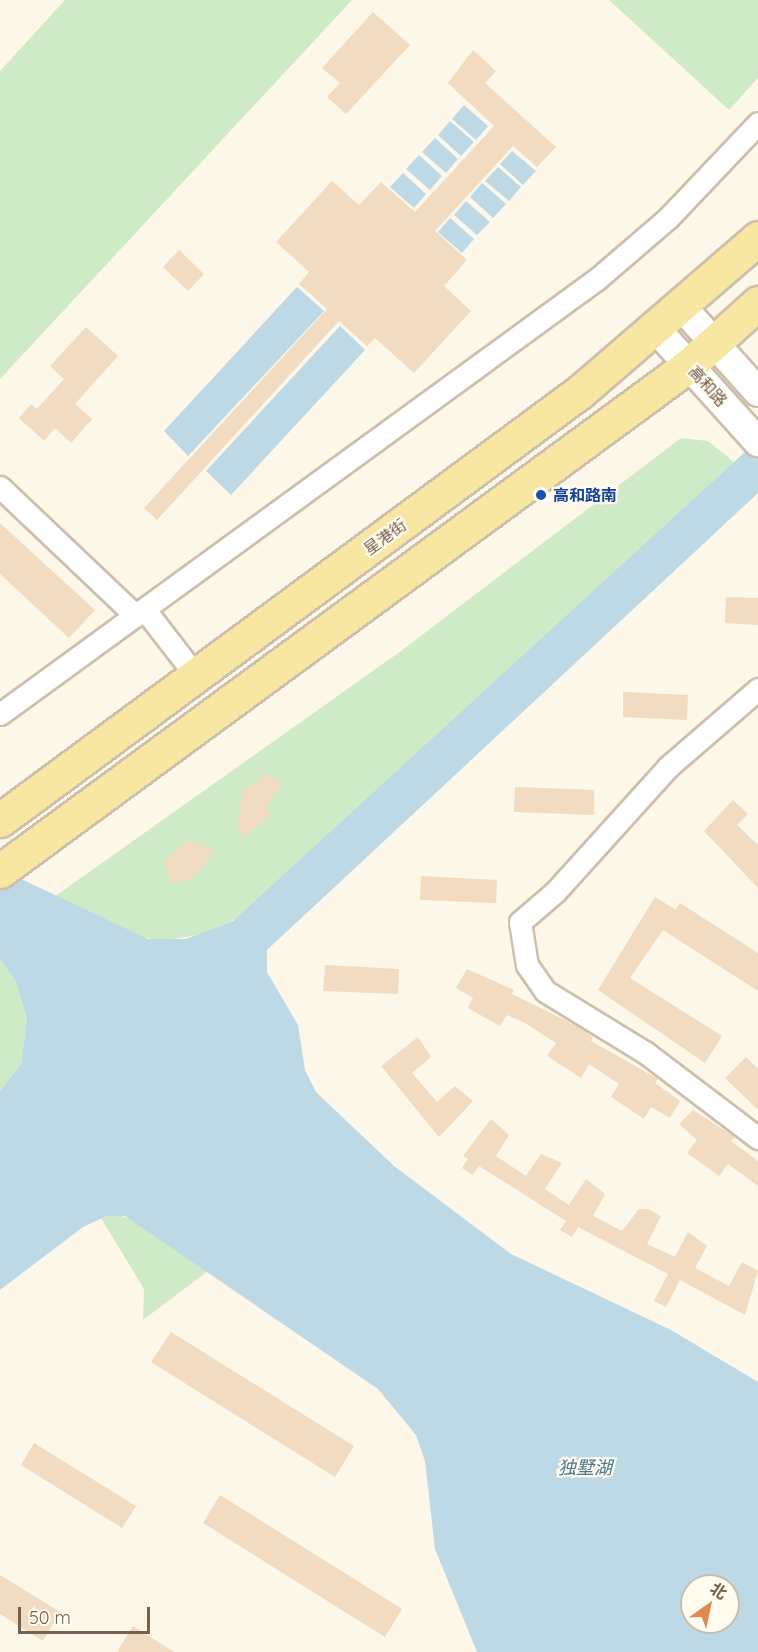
<!DOCTYPE html>
<html>
<head>
<meta charset="utf-8">
<style>
	body { margin:0 }
	#map { position:relative; width:758px; height:1652px; overflow:hidden; background:#fcf7e8; font-family:Quicksand,"Noto Sans SC",sans-serif }
	div>[style] { position:absolute }
	.green>* { inset:0; background:#cfeac7 }
	.water>* { inset:0; background:#bdd9e5 }
	.building>* { inset:0; background:#f1dbc1 }
	.roads { filter:drop-shadow(2px 0 #ccbfab) drop-shadow(-2px 0 #ccbfab) drop-shadow(0 2px #ccbfab) drop-shadow(0 -2px #ccbfab) }
	.street>* { height:21px; margin:-10.5px; padding:0 10.5px; transform-origin:10.5px; border-radius:10.5px; background:#fff }
	.secondary>* { height:28px; margin:-14px; padding:0 14px; transform-origin:14px; border-radius:14px; background:#fff }
	.primary>* { height:33px; margin:-16.5px; padding:0 16.5px; transform-origin:16.5px; border-radius:16.5px; background:#f8e6a3 }
	.dots>* { width:16px; height:16px; translate:-50% -50%; box-sizing:border-box; border:3px solid #fffbef; border-radius:50% }
	span { translate:-50% -50%; white-space:nowrap; text-align:center; line-height:1.15; -webkit-text-stroke:4.5px #fffbef; paint-order:stroke }
	.street-label { font-size:16px; color:#76624c }
	.transit-label { font-size:16px; color:#164399; font-weight:700 }
	.left { translate:0 -50%; text-align:left }
	.water-label { font-size:18px; color:#4a788f; font-style:italic }
	.north { position:absolute; left:680px; top:1574px; width:60px; height:60px; box-sizing:border-box; background:#fffbef; border:2px solid #c8beae; border-radius:50%; rotate:33deg; font-size:16px; font-weight:700; line-height:24px; text-align:center; color:#76624c }
	.north::after { content:''; display:block; margin:auto; width:21px; height:27px; background:#e28851; clip-path:polygon(50% 0,100% 100%,50% 72%,0 100%) }
	.scale { position:absolute; left:18px; top:1607px; width:132px; height:27px; box-sizing:border-box; border:3px solid #76624c; border-top:0; padding-left:8px; font-size:18px; line-height:21px; white-space:nowrap; color:#76624c; -webkit-text-stroke:4px #fffbef; paint-order:stroke }
</style>
</head>
<body>
<div id="map">
	<div class="green">
		<div style="clip-path:polygon(65px 0,352px 0,0 379px,0 71px)"></div>
		<div style="clip-path:polygon(609px 0,758px 0,758px 78px,729px 110px)"></div>
		<div style="clip-path:polygon(681px 438px,708px 441px,734px 462px,242px 916px,203px 934px,162px 941px,133px 935px,54px 897px,401px 651px)"></div>
		<div style="clip-path:polygon(0 959px,16px 982px,27px 1019px,21px 1064px,0 1091px)"></div>
		<div style="clip-path:polygon(115px 1214px,136px 1221px,208px 1271px,143px 1320px,144px 1289px,101px 1218px)"></div>
	</div>
	<div class="water">
		<div style="clip-path:polygon(464px 105px,488px 126px,476px 140px,452px 119px)"></div>
		<div style="clip-path:polygon(450px 121px,474px 142px,461px 156px,438px 135px)"></div>
		<div style="clip-path:polygon(435px 138px,458px 159px,446px 173px,422px 152px)"></div>
		<div style="clip-path:polygon(512px 151px,536px 171px,523px 185px,500px 164px)"></div>
		<div style="clip-path:polygon(419px 155px,442px 176px,430px 190px,406px 169px)"></div>
		<div style="clip-path:polygon(498px 167px,521px 187px,509px 201px,485px 181px)"></div>
		<div style="clip-path:polygon(403px 173px,426px 194px,414px 208px,390px 187px)"></div>
		<div style="clip-path:polygon(482px 183px,506px 204px,493px 218px,470px 197px)"></div>
		<div style="clip-path:polygon(466px 201px,490px 222px,477px 235px,454px 215px)"></div>
		<div style="clip-path:polygon(450px 218px,474px 239px,462px 253px,438px 232px)"></div>
		<div style="clip-path:polygon(297px 287px,324px 311px,188px 456px,164px 431px)"></div>
		<div style="clip-path:polygon(340px 326px,365px 350px,231px 495px,206px 471px)"></div>
		<div style="clip-path:polygon(evenodd,758px 440px,758px 493px,267px 950px,267px 972px,298px 1025px,305px 1070px,316px 1092px,394px 1166px,511px 1254px,671px 1330px,758px 1382px,758px 1652px,477px 1652px,435px 1549px,425px 1461px,416px 1435px,378px 1389px,125px 1216px,107px 1216px,83px 1227px,0 1290px,0 1091px,21px 1064px,27px 1019px,16px 982px,0 959px,0 869px,148px 939px,186px 939px,233px 921px,758px 440px,692px 1586px,728px 1586px,728px 1622px,692px 1622px,692px 1586px)"></div>
	</div>
	<div class="building">
		<div style="clip-path:polygon(373px 12px,410px 45px,346px 114px,327px 97px,340px 83px,322px 68px)"></div>
		<div style="clip-path:polygon(473px 50px,496px 71px,485px 83px,556px 147px,537px 167px,513px 146px,435px 231px,467px 260px,444px 286px,471px 311px,414px 373px,375px 338px,367px 346px,339px 321px,157px 520px,144px 508px,327px 309px,299px 284px,309px 272px,276px 242px,332px 181px,359px 205px,381px 182px,415px 212px,494px 126px,448px 83px)"></div>
		<div style="clip-path:polygon(179px 250px,204px 274px,188px 291px,163px 267px)"></div>
		<div style="clip-path:polygon(86px 327px,118px 356px,75px 404px,92px 419px,71px 443px,55px 428px,44px 441px,19px 418px,31px 404px,37px 409px,64px 379px,50px 366px)"></div>
		<div style="clip-path:polygon(0 523px,95px 610px,69px 638px,0 574px)"></div>
		<div style="clip-path:polygon(726px 597px,758px 598px,758px 625px,725px 623px)"></div>
		<div style="clip-path:polygon(623px 692px,688px 695px,687px 720px,623px 717px)"></div>
		<div style="clip-path:polygon(267px 774px,282px 783px,266px 808px,271px 813px,245px 837px,237px 827px,243px 791px)"></div>
		<div style="clip-path:polygon(515px 787px,594px 790px,594px 815px,514px 812px)"></div>
		<div style="clip-path:polygon(733px 800px,748px 814px,737px 825px,758px 845px,758px 888px,704px 831px)"></div>
		<div style="clip-path:polygon(189px 839px,215px 851px,191px 880px,171px 883px,164px 861px)"></div>
		<div style="clip-path:polygon(421px 876px,497px 880px,496px 903px,420px 900px)"></div>
		<div style="clip-path:polygon(655px 897px,676px 910px,680px 903px,758px 953px,758px 991px,663px 930px,630px 978px,722px 1036px,705px 1063px,598px 990px)"></div>
		<div style="clip-path:polygon(325px 965px,399px 969px,398px 994px,323px 991px)"></div>
		<div style="clip-path:polygon(467px 969px,514px 990px,512px 994px,577px 1026px,593px 1037px,591px 1041px,658px 1079px,655px 1083px,680px 1101px,670px 1118px,651px 1107px,644px 1119px,611px 1097px,619px 1084px,589px 1064px,581px 1078px,547px 1056px,556px 1043px,525px 1023px,507px 1015px,500px 1026px,468px 1008px,473px 998px,456px 988px)"></div>
		<div style="clip-path:polygon(418px 1037px,431px 1057px,412px 1073px,437px 1102px,455px 1086px,473px 1101px,439px 1137px,381px 1066px)"></div>
		<div style="clip-path:polygon(746px 1057px,758px 1069px,758px 1110px,725px 1078px)"></div>
		<div style="clip-path:polygon(693px 1110px,735px 1137px,731px 1141px,758px 1161px,758px 1186px,728px 1164px,719px 1176px,687px 1153px,697px 1140px,679px 1124px)"></div>
		<div style="clip-path:polygon(491px 1119px,509px 1135px,496px 1156px,526px 1176px,541px 1154px,562px 1163px,545px 1189px,569px 1205px,586px 1179px,605px 1194px,593px 1216px,622px 1231px,639px 1209px,648px 1209px,661px 1216px,647px 1244px,675px 1257px,688px 1232px,707px 1246px,695px 1268px,729px 1286px,742px 1262px,758px 1271px,745px 1315px,680px 1280px,666px 1307px,654px 1301px,668px 1274px,578px 1227px,572px 1237px,560px 1230px,566px 1221px,479px 1166px,473px 1175px,462px 1168px,468px 1159px,463px 1156px)"></div>
		<div style="clip-path:polygon(171px 1332px,354px 1446px,335px 1477px,151px 1362px)"></div>
		<div style="clip-path:polygon(34px 1443px,136px 1506px,122px 1528px,21px 1465px)"></div>
		<div style="clip-path:polygon(220px 1495px,402px 1609px,385px 1637px,203px 1523px)"></div>
		<div style="clip-path:polygon(0 1575px,60px 1612px,43px 1641px,0 1614px)"></div>
		<div style="clip-path:polygon(133px 1626px,174px 1652px,117px 1652px)"></div>
	</div>
	<div class="roads">
		<div class="street">
			<div style="left:0;top:487px;width:187px;rotate:43.5deg"></div>
			<div style="left:145px;top:610px;width:83px;rotate:52.3deg"></div>
			<div style="left:758px;top:689px;width:119px;rotate:139.1deg"></div>
			<div style="left:668px;top:767px;width:169px;rotate:132.1deg"></div>
			<div style="left:555px;top:892px;width:46px;rotate:139.4deg"></div>
			<div style="left:520px;top:922px;width:44px;rotate:80.8deg"></div>
			<div style="left:527px;top:965px;width:32px;rotate:55deg"></div>
			<div style="left:545px;top:991px;width:119px;rotate:31.5deg"></div>
			<div style="left:646px;top:1053px;width:141px;rotate:37.2deg"></div>
			<div style="left:0;top:714px;width:739px;rotate:-36.08deg"></div>
			<div style="left:597px;top:279px;width:94px;rotate:-40.7deg"></div>
			<div style="left:668px;top:218px;width:131px;rotate:-46.5deg"></div>
		</div>
		<div class="secondary">
			<div style="left:682px;top:307px;width:114px;rotate:48.2deg"></div>
			<div style="left:657px;top:330px;width:151px;rotate:48deg"></div>
		</div>
		<div class="primary">
			<div style="left:0;top:820px;width:722px;rotate:-36.44deg"></div>
			<div style="left:581px;top:391px;width:234px;rotate:-40.8deg"></div>
			<div style="left:0;top:871px;width:855px;rotate:-36.29deg"></div>
			<div style="left:689px;top:365px;width:93px;rotate:-41.9deg"></div>
		</div>
	</div>
	<div class="dots">
		<div style="left:541px;top:495px;background:#1a4fb4"></div>
	</div>
	<div class="street-label">
		<span style="left:708px;top:386px;rotate:48deg">高和路</span>
		<span style="left:385px;top:537px;rotate:-36deg">星港街</span>
	</div>
	<div class="transit-label">
		<span class="left" style="left:553px;top:495px">高和路南</span>
	</div>
	<div class="water-label">
		<span style="left:585px;top:1468px">独墅湖</span>
	</div>
	<div class="north">北</div>
	<div class="scale">50 m</div>
</div>
</body>
</html>
